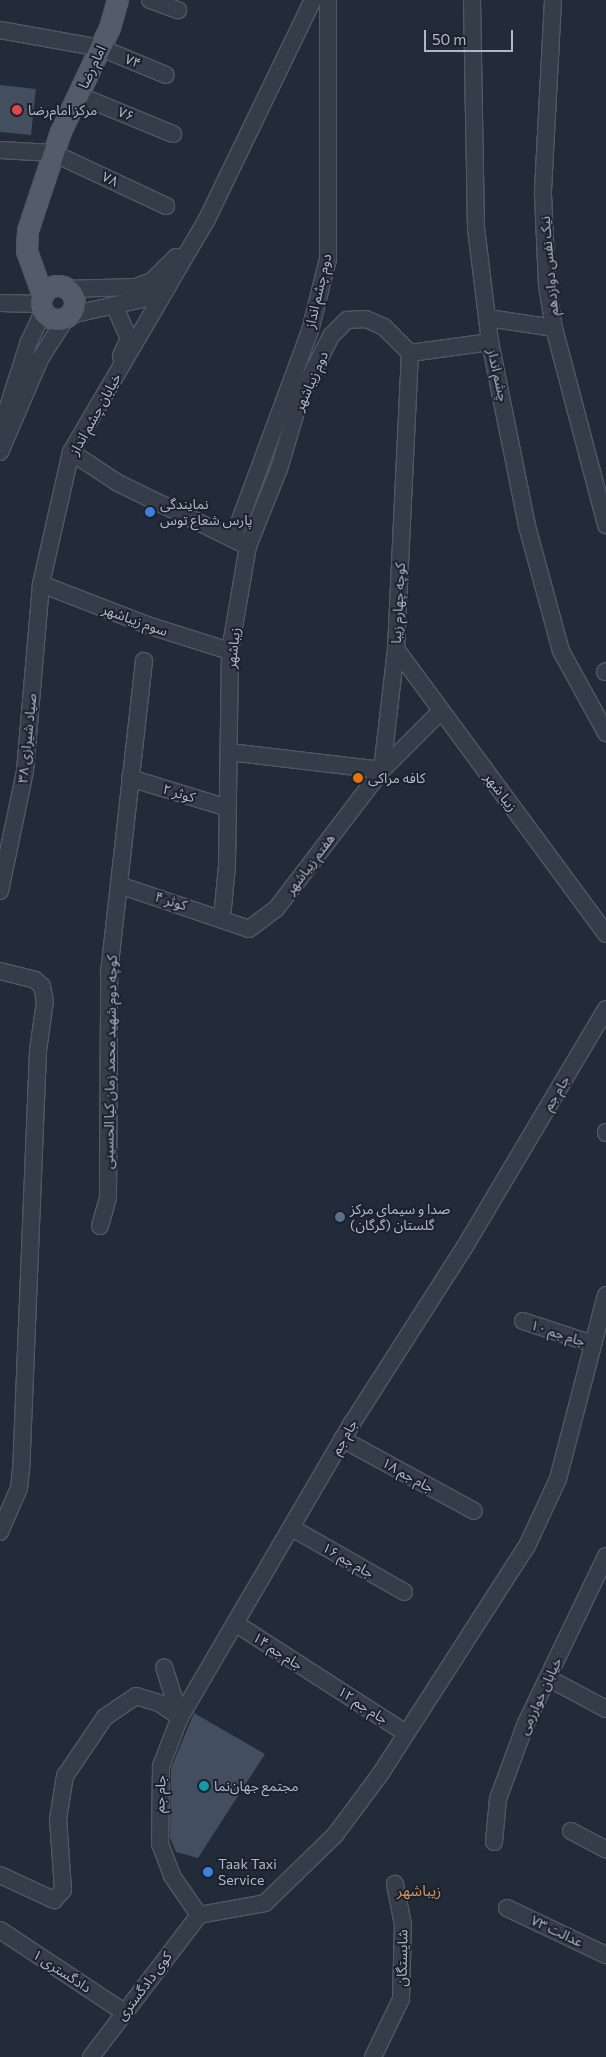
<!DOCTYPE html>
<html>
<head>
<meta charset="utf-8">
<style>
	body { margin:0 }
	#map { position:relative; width:606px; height:2057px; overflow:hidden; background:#222b39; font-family:Commissioner,"Noto Sans Arabic",sans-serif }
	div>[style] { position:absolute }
	.building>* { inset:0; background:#434e5e }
	.roads { filter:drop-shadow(1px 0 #505864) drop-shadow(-1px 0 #505864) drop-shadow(0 1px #505864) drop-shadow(0 -1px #505864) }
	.minor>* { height:16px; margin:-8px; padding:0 8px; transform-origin:8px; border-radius:8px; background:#353d49 }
	.major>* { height:20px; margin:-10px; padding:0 10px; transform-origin:10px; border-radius:10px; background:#535c6a }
	.major>.ring { margin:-10px; padding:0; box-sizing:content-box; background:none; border:20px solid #535c6a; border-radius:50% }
	.dots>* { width:14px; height:14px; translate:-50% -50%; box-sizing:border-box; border:2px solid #1b222e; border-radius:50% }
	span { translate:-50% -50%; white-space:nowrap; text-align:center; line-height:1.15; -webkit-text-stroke:4px #1b222e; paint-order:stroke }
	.street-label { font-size:14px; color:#b0b8c6 }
	.poi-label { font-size:14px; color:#b0b8c6 }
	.left { translate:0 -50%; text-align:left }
	.neighbourhood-label { font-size:15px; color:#d2955f }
	.scale { position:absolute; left:424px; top:30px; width:89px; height:22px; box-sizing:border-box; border:2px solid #b0b8c6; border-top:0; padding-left:6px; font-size:15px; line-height:18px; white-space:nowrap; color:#b0b8c6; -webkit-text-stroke:4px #1b222e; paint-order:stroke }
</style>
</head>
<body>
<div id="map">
	<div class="building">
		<div style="clip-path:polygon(0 85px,36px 89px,31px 135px,0 132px)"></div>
		<div style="clip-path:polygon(194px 1713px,265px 1754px,198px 1858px,176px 1852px,170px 1838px,171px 1768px)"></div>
	</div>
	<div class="roads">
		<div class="minor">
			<div style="left:150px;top:0;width:30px;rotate:20deg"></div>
			<div style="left:472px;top:0;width:228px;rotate:89deg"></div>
			<div style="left:476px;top:228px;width:115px;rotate:83deg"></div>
			<div style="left:490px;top:342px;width:188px;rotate:78.6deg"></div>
			<div style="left:527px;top:526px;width:130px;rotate:74.8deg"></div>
			<div style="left:561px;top:651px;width:94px;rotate:61.2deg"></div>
			<div style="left:553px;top:0;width:194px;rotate:93deg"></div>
			<div style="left:543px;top:194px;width:91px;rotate:87.5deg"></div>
			<div style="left:547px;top:285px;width:44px;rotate:80.8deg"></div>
			<div style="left:554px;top:328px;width:204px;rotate:75.2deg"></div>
			<div style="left:0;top:30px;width:103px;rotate:10.1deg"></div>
			<div style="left:101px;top:48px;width:70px;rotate:22.6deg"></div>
			<div style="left:78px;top:95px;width:103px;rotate:22.3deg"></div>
			<div style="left:0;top:150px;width:53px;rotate:3.2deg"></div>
			<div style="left:53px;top:153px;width:125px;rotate:25.1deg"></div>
			<div style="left:67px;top:289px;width:68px;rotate:-1.7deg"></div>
			<div style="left:135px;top:287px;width:18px;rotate:-19deg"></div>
			<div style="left:152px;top:281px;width:34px;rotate:-45deg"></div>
			<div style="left:0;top:303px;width:41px;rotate:1.4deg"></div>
			<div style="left:114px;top:305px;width:36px;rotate:66deg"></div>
			<div style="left:129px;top:338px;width:20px;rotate:114deg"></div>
			<div style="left:70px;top:315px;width:75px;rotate:-12.4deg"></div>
			<div style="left:143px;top:299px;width:30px;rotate:-30deg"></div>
			<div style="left:169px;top:284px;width:73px;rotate:-59.6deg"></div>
			<div style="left:206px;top:221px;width:246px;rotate:-64.2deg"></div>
			<div style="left:488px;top:318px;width:67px;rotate:8.6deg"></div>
			<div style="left:410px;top:353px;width:81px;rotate:-7.8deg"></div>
			<div style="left:0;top:432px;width:92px;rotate:-72.3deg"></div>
			<div style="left:28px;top:344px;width:35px;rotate:-65deg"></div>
			<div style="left:0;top:452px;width:101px;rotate:-66.7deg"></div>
			<div style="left:40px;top:359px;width:49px;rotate:-57.6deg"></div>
			<div style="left:71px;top:452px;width:56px;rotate:33.4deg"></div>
			<div style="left:118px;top:483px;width:137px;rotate:26deg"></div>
			<div style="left:233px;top:539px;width:222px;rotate:-69.7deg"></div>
			<div style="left:310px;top:331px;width:74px;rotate:-76deg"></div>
			<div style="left:328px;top:259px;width:259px;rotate:-90deg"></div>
			<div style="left:41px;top:584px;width:114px;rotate:21.1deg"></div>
			<div style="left:147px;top:625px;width:87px;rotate:17.4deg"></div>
			<div style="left:396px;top:649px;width:354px;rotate:53.6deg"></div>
			<div style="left:605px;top:672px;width:1px;rotate:-45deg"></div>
			<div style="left:229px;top:752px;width:154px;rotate:6.7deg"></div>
			<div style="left:382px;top:770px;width:122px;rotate:-83.4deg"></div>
			<div style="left:396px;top:649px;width:296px;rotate:-87.3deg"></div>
			<div style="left:130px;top:778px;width:102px;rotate:17deg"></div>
			<div style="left:119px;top:885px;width:137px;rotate:18.7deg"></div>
			<div style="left:249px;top:929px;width:34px;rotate:-37deg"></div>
			<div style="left:276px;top:909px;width:175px;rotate:-52.7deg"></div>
			<div style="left:382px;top:770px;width:83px;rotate:-45deg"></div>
			<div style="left:0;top:891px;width:123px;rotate:-78.2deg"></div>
			<div style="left:25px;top:771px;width:188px;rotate:-85.1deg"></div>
			<div style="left:41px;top:584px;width:135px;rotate:-77.2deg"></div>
			<div style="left:71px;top:452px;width:194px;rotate:-59.7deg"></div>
			<div style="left:222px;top:918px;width:52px;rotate:-84.5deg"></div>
			<div style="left:227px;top:866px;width:215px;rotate:-89.2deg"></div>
			<div style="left:230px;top:651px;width:107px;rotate:-80.3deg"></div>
			<div style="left:248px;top:546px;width:83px;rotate:-68.1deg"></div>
			<div style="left:279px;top:469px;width:77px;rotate:-73.4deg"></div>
			<div style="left:301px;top:395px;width:66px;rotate:-63deg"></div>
			<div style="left:331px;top:336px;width:23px;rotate:-45deg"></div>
			<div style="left:347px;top:320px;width:19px;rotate:-3deg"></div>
			<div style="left:366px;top:319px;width:20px;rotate:24deg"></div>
			<div style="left:384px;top:327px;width:37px;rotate:45deg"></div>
			<div style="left:0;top:971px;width:36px;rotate:14deg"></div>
			<div style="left:35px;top:980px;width:9px;rotate:41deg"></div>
			<div style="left:42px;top:986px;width:15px;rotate:79deg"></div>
			<div style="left:45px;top:1001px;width:50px;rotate:98deg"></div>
			<div style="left:38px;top:1051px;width:418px;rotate:92.3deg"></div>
			<div style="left:21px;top:1469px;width:19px;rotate:96deg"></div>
			<div style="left:19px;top:1488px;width:48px;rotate:113.4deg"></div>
			<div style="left:606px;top:1009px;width:278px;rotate:120.7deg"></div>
			<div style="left:464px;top:1248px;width:208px;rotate:122.6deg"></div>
			<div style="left:352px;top:1423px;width:341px;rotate:120.3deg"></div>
			<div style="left:180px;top:1717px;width:53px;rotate:111.2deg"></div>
			<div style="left:161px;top:1766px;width:78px;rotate:90.7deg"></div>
			<div style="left:160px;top:1844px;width:34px;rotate:69deg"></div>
			<div style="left:172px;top:1876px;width:47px;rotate:55.3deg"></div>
			<div style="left:199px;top:1915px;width:67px;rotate:-10.3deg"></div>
			<div style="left:265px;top:1903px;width:98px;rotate:-44.2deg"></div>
			<div style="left:335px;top:1835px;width:77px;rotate:-53.4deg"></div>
			<div style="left:381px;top:1773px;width:270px;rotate:-57.3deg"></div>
			<div style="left:527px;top:1546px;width:74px;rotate:-65.2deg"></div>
			<div style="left:558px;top:1479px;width:190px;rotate:-75.4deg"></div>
			<div style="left:606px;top:1133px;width:1px;rotate:-90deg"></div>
			<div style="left:100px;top:1226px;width:29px;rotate:-74deg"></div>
			<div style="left:108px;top:1198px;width:225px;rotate:-89.7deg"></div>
			<div style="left:109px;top:973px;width:314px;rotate:-83.6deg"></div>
			<div style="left:523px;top:1321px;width:74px;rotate:18.2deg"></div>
			<div style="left:342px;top:1439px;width:150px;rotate:28.6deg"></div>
			<div style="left:292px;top:1528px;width:129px;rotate:29.7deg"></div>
			<div style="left:235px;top:1623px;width:203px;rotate:32.8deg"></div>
			<div style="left:548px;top:1678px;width:66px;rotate:28.1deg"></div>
			<div style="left:571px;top:1831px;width:40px;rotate:28deg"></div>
			<div style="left:494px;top:1842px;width:43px;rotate:-84.7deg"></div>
			<div style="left:498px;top:1799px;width:81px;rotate:-69.8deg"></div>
			<div style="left:526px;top:1723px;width:185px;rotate:-64.4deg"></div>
			<div style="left:0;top:1875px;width:60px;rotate:24.8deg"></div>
			<div style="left:54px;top:1900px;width:13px;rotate:-48deg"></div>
			<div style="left:63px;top:1890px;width:71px;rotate:-94deg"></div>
			<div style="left:58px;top:1819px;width:44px;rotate:-80.8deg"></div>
			<div style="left:65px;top:1776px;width:71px;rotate:-55.9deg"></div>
			<div style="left:105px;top:1717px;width:37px;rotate:-34deg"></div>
			<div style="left:136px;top:1696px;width:24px;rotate:17deg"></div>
			<div style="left:159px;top:1703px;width:25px;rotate:34deg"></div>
			<div style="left:180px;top:1717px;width:52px;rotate:-107.7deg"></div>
			<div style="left:507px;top:1908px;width:110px;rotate:25.4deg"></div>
			<div style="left:0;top:1930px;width:149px;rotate:33.5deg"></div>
			<div style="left:91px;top:2057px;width:178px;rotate:-52.7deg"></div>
			<div style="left:373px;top:2057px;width:64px;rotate:-64.2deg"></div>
			<div style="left:401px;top:1999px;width:74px;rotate:-88.5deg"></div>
			<div style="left:403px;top:1925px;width:42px;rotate:-101deg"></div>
		</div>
		<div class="major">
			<div class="ring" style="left:41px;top:286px;width:14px;height:14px"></div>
			<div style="left:43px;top:296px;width:48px;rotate:-109.6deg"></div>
			<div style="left:27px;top:251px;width:20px;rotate:-87deg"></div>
			<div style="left:28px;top:231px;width:104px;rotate:-71.6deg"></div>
			<div style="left:61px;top:132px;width:115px;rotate:-64.8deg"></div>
			<div style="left:110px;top:28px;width:29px;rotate:-74deg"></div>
		</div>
	</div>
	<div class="dots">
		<div style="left:17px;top:110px;background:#e0444e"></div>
		<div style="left:150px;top:512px;background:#3f7fe0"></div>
		<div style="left:358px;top:778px;background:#e8710a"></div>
		<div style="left:340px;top:1217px;background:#5c6f8a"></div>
		<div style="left:204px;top:1786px;background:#0f9aa8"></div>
		<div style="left:208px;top:1872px;background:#3f7fe0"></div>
	</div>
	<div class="street-label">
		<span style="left:133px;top:61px;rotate:23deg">۷۴</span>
		<span style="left:92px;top:67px;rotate:-65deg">امام رضا</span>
		<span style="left:126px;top:114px;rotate:22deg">۷۶</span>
		<span style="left:110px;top:179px;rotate:25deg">۷۸</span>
		<span style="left:549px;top:266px;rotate:-95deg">نیک نفس دوازدهم</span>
		<span style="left:318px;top:291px;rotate:-77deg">دوم چشم انداز</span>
		<span style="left:498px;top:375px;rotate:77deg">چشم انداز</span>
		<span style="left:311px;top:381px;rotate:-66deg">دوم زیباشهر</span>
		<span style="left:95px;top:414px;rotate:-61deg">خیابان چشم انداز</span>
		<span style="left:398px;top:603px;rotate:-87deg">کوچه چهارم زیبا</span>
		<span style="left:135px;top:620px;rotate:20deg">سوم زیباشهر</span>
		<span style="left:233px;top:648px;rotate:-84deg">زیباشهر</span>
		<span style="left:27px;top:738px;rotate:-84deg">صیاد شیرازی ۳۸</span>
		<span style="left:501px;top:792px;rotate:53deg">زیبا شهر</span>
		<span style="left:179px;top:793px;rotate:17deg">کوثر ۲</span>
		<span style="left:310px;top:864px;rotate:-53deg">هفتم زیباشهر</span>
		<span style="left:171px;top:901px;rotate:17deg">کوثر ۴</span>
		<span style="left:110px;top:1062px;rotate:-89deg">کوچه دوم شهید محمد زمان کیا الحسینی</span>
		<span style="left:556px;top:1093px;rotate:-59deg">جام جم</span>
		<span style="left:558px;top:1333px;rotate:18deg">۱۰ جام جم</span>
		<span style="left:344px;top:1437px;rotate:-60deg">جام جم</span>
		<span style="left:408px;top:1475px;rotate:29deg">۱۸ جام جم</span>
		<span style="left:348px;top:1560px;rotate:30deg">۱۶ جام جم</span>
		<span style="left:278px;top:1651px;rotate:33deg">۱۴ جام جم</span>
		<span style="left:540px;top:1696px;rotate:-65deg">خیابان خوارزمی</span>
		<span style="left:363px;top:1705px;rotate:33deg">۱۲ جام جم</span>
		<span style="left:160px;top:1794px;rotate:-88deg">جام جم</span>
		<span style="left:557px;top:1931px;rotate:25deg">عدالت ۷۳</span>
		<span style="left:402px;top:1958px;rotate:-89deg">شایستگان</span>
		<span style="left:62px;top:1971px;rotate:33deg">دادگستری ۱</span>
		<span style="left:144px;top:1986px;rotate:-53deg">کوی دادگستری</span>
	</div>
	<div class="poi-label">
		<span class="left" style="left:28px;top:110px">مرکز امام‌رضا</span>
		<span class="left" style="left:160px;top:512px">نمایندگی<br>پارس شعاع توس</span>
		<span class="left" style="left:368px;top:778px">کافه مراکی</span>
		<span class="left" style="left:350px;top:1217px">صدا و سیمای مرکز<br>گلستان (گرگان)</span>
		<span class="left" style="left:214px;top:1786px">مجتمع جهان‌نما</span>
		<span class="left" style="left:218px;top:1872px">Taak Taxi<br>Service</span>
	</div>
	<div class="neighbourhood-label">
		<span style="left:419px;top:1891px">زیباشهر</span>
	</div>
	<div class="scale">50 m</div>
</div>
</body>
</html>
